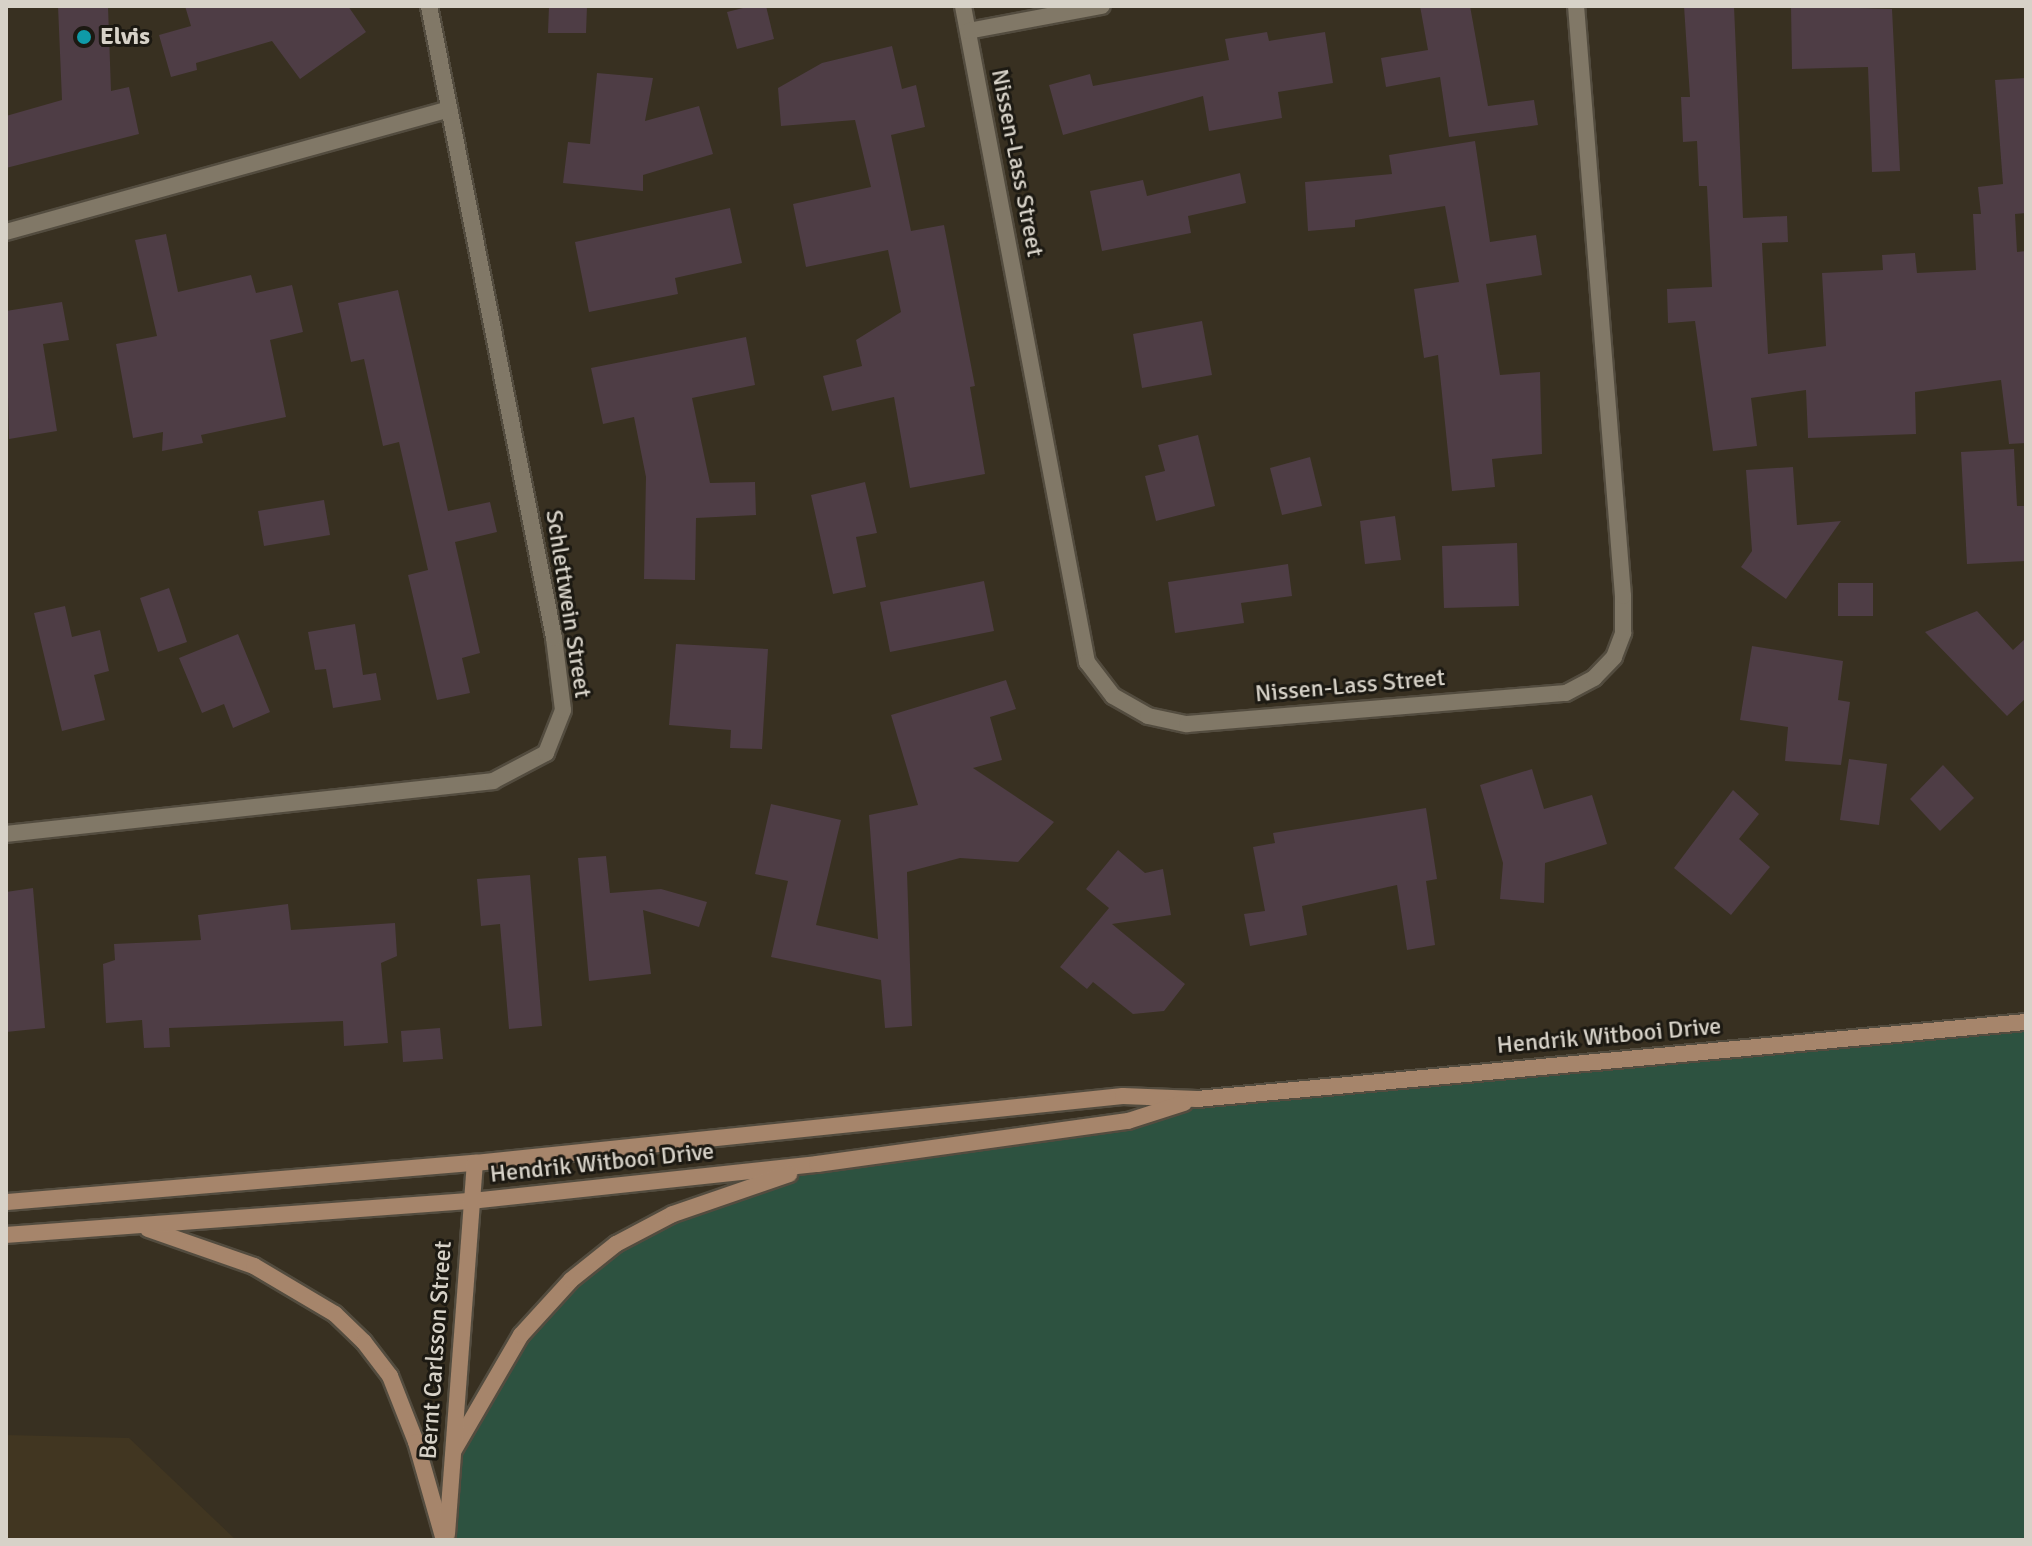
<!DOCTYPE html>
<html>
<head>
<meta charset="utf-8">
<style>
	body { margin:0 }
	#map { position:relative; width:2032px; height:1546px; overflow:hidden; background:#383021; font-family:Signika,sans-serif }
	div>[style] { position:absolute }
	.built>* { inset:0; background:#413621 }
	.green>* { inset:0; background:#2d5240 }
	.building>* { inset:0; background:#4e3d45 }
	.roads { filter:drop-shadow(2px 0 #534c3f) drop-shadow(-2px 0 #534c3f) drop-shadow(0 2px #534c3f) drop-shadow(0 -2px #534c3f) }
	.street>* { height:16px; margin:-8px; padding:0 8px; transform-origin:8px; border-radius:8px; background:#817867 }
	.secondary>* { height:16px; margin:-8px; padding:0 8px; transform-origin:8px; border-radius:8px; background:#a6856b }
	.dots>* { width:22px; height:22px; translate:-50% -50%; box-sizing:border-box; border:4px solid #1c1912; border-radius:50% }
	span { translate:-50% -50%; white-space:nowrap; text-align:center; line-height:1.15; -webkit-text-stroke:6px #1c1912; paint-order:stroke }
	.poi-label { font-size:24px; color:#d7d2c8; font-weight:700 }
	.left { translate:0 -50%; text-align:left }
	.street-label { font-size:24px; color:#d7d2c8 }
	.frame { position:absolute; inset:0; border:8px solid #d7d2c8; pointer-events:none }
</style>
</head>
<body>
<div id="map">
	<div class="built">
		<div style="clip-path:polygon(6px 1435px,129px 1438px,236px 1540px,6px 1540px)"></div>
	</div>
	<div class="green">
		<div style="clip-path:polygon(2026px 1022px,2026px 1540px,447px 1540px,454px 1450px,521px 1335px,616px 1244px,817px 1164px,1128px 1121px,1197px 1099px)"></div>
	</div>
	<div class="building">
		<div style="clip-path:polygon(58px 6px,108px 6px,111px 91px,129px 87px,139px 134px,6px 168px,6px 116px,62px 100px)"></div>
		<div style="clip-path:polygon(185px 6px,348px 6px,366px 32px,300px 79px,272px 41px,196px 63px,197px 70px,171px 77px,159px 35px,191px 26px)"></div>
		<div style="clip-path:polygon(549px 6px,587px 6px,586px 33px,548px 33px)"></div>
		<div style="clip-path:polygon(751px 6px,766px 6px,774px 39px,737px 49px,727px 12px)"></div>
		<div style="clip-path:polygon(1420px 6px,1470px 6px,1488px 106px,1534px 100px,1538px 125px,1449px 137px,1440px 77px,1386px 87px,1381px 58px,1428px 50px)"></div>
		<div style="clip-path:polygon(1684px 6px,1734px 6px,1743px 218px,1787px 216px,1788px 242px,1762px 243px,1768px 354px,1826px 346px,1822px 273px,1883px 270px,1882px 255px,1915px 253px,1917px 273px,1976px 270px,1973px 214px,1981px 214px,1978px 187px,2003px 184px,1995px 80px,2026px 78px,2026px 213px,2015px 214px,2017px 252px,2026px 251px,2026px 443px,2009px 444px,2001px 380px,1915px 392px,1916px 434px,1808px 438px,1806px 390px,1751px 398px,1757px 446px,1713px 451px,1695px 321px,1668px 323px,1667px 289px,1712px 287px,1707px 186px,1699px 186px,1697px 141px,1683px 142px,1681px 97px,1690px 97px)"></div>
		<div style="clip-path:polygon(1791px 6px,1892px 9px,1900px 171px,1872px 172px,1868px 67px,1792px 69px)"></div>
		<div style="clip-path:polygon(1267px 32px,1269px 41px,1325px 32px,1333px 83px,1278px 92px,1282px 118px,1209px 131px,1203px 96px,1063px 135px,1049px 85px,1090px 74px,1093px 86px,1229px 60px,1225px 39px)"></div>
		<div style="clip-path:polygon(892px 46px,902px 89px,916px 85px,925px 127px,891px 135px,911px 231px,944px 225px,975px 386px,970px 387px,985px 474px,910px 488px,894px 397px,832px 411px,823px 376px,862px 366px,856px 340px,901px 312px,888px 250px,806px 267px,793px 204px,871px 187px,855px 120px,781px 126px,778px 88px,822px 63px)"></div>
		<div style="clip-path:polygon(597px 73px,653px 78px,645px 121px,699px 106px,713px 154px,643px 175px,643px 191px,563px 183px,568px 142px,590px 144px)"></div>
		<div style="clip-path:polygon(1475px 141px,1490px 242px,1536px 235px,1542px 275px,1486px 284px,1500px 375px,1540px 372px,1542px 454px,1492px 459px,1495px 487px,1452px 491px,1438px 355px,1424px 358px,1414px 289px,1459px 282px,1445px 206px,1355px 220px,1355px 227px,1308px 231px,1305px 182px,1392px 174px,1389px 155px)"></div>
		<div style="clip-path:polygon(1240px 173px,1246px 203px,1188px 216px,1191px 233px,1102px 251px,1090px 191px,1143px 180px,1147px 196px)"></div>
		<div style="clip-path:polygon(730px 208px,742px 263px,675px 278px,678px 294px,589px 312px,575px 242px)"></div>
		<div style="clip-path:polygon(166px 234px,178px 292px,251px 275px,256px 293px,292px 285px,303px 332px,270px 340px,286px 417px,201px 435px,203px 443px,162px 451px,163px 432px,133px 438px,116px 344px,157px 336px,135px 240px)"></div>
		<div style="clip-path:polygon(398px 290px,448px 511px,490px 502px,497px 532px,455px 542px,480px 653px,462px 658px,470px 693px,437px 700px,408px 575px,428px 570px,399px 442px,383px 446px,364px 359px,351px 362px,338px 303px)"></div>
		<div style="clip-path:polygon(62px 302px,69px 340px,43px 344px,57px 431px,9px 439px,6px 311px)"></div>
		<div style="clip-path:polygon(1202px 321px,1212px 375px,1142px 388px,1133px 334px)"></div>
		<div style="clip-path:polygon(746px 337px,755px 385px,692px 398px,710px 483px,755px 482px,756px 515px,696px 518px,695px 580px,644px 579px,646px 477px,634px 417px,603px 424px,591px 368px)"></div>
		<div style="clip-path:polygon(1198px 435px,1215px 506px,1156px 521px,1145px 476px,1165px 471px,1158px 445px)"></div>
		<div style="clip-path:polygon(2014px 449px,2017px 506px,2026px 506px,2026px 561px,1967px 564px,1961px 452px)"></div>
		<div style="clip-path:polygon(1310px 457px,1322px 506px,1282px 515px,1270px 468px)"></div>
		<div style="clip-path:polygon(1793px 467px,1797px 525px,1841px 521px,1786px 599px,1741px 567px,1752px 551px,1746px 470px)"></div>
		<div style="clip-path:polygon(865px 482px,877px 533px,856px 537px,866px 587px,833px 594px,811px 495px)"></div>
		<div style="clip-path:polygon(324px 500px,330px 535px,264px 546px,258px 511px)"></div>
		<div style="clip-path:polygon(1395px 516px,1401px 560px,1365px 564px,1360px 521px)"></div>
		<div style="clip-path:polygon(1517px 543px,1519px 606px,1444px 608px,1442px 546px)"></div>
		<div style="clip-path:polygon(1288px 564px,1292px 596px,1241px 603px,1244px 623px,1175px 633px,1168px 582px)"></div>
		<div style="clip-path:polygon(984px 581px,994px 631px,890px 652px,880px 602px)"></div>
		<div style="clip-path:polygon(1838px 583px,1873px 583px,1873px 616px,1838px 616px)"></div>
		<div style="clip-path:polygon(169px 588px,187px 642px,158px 652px,140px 598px)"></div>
		<div style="clip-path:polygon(65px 606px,72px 637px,100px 630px,109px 671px,94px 675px,105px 720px,62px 731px,34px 613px)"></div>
		<div style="clip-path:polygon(1977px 611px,2013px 650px,2026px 638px,2026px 698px,2007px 716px,1925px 632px)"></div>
		<div style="clip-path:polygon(355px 624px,363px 675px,376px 673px,381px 700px,333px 708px,326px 669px,315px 670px,308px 632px)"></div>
		<div style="clip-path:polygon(238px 634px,270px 712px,233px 728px,224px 704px,202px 713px,179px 658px)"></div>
		<div style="clip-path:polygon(676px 644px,768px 649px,762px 749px,730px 748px,731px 730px,669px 725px)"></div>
		<div style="clip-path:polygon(1752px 646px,1843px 661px,1838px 700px,1850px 702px,1841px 765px,1785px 761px,1788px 727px,1740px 720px)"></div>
		<div style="clip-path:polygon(1006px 680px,1016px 709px,990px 717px,1002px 760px,973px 768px,1054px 822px,1018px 862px,960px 858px,907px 872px,912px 1026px,885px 1028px,881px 980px,771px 957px,788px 881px,755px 874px,771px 804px,841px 820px,816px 925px,878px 939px,869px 815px,918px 805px,891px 715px)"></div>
		<div style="clip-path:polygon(1849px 759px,1887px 764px,1879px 825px,1840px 820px)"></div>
		<div style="clip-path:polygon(1943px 765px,1974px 798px,1940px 831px,1910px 799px)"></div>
		<div style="clip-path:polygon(1532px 769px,1544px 809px,1592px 795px,1607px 844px,1545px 863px,1544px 903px,1500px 899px,1503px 863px,1480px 785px)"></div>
		<div style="clip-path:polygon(1733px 790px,1759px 814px,1739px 839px,1770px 867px,1731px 915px,1674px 868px)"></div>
		<div style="clip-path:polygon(1426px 808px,1437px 879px,1426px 881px,1435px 945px,1407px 950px,1397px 885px,1302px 906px,1307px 935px,1250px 946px,1244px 914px,1265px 911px,1253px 847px,1275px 843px,1273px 833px)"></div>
		<div style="clip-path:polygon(1118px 850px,1145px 873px,1163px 869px,1171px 915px,1112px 924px,1185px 984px,1164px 1011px,1133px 1014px,1093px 982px,1087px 989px,1060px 967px,1109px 908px,1086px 889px)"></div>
		<div style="clip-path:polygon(606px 856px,610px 893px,661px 889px,707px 902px,699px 927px,643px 910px,651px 974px,589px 981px,578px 858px)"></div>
		<div style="clip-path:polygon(530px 875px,542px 1026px,509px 1029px,500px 924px,481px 926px,477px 879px)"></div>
		<div style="clip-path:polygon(33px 888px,45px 1028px,6px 1032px,6px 892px)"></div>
		<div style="clip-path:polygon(288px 904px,291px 930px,395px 923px,397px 956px,381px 963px,388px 1043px,344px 1046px,343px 1021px,169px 1028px,170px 1047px,144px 1048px,142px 1020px,106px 1023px,103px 964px,115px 960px,114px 944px,201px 940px,198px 915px)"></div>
		<div style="clip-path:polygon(440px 1028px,443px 1059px,403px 1062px,401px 1031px)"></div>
	</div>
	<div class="roads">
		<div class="street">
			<div style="left:963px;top:6px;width:668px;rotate:79.3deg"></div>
			<div style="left:1087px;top:662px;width:43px;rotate:52.6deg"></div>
			<div style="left:1113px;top:696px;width:40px;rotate:29.7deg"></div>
			<div style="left:1148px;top:716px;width:40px;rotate:12deg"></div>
			<div style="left:1187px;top:724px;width:380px;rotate:-4.7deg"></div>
			<div style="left:1566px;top:693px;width:32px;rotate:-28deg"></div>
			<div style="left:1594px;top:678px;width:29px;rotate:-46deg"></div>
			<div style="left:1614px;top:657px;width:26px;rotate:-69deg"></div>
			<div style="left:1623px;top:633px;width:37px;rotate:-90deg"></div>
			<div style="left:1623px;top:596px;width:592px;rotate:-94.55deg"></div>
			<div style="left:968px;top:31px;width:136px;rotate:-10.6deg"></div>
			<div style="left:6px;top:232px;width:460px;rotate:-15.5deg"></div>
			<div style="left:6px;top:834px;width:490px;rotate:-6.2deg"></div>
			<div style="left:493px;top:781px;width:60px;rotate:-27.8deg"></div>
			<div style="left:546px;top:753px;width:46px;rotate:-68.4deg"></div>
			<div style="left:563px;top:710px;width:73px;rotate:-97.1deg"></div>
			<div style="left:554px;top:638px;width:644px;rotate:-101.19deg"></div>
		</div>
		<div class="secondary">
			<div style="left:6px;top:1202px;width:471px;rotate:-4.8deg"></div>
			<div style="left:475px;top:1163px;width:651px;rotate:-5.9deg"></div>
			<div style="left:1123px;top:1096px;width:74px;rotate:2.3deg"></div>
			<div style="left:1197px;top:1099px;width:833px;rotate:-5.31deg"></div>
			<div style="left:148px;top:1229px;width:112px;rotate:19.2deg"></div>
			<div style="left:254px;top:1266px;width:94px;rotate:30.7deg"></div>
			<div style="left:335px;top:1314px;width:40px;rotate:44deg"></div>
			<div style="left:364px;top:1342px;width:43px;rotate:52.6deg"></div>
			<div style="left:390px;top:1376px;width:71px;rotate:68.5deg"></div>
			<div style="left:416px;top:1442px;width:102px;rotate:74.1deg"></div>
			<div style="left:6px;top:1235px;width:466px;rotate:-4.2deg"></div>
			<div style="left:471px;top:1201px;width:348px;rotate:-6.1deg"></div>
			<div style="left:817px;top:1164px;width:314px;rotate:-7.9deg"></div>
			<div style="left:1128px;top:1121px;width:59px;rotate:-17.8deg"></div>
			<div style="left:454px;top:1450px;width:133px;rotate:-59.8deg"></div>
			<div style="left:521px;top:1335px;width:74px;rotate:-47.7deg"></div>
			<div style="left:571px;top:1280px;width:58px;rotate:-38.7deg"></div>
			<div style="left:616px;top:1244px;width:64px;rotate:-27.8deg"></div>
			<div style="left:673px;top:1214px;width:123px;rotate:-19deg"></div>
			<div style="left:447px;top:1534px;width:372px;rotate:-85.7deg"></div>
		</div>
	</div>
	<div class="dots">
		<div style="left:84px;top:37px;background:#0f9aa8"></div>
	</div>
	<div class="poi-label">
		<span class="left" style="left:100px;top:37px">Elvis</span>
	</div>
	<div class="street-label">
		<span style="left:1017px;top:163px;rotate:79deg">Nissen-Lass Street</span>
		<span style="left:568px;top:604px;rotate:81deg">Schlettwein Street</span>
		<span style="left:1350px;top:686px;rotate:-5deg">Nissen-Lass Street</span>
		<span style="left:1609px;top:1036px;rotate:-5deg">Hendrik Witbooi Drive</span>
		<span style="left:602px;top:1163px;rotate:-6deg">Hendrik Witbooi Drive</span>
		<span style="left:436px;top:1350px;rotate:-86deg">Bernt Carlsson Street</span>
	</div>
	<div class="frame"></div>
</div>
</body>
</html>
